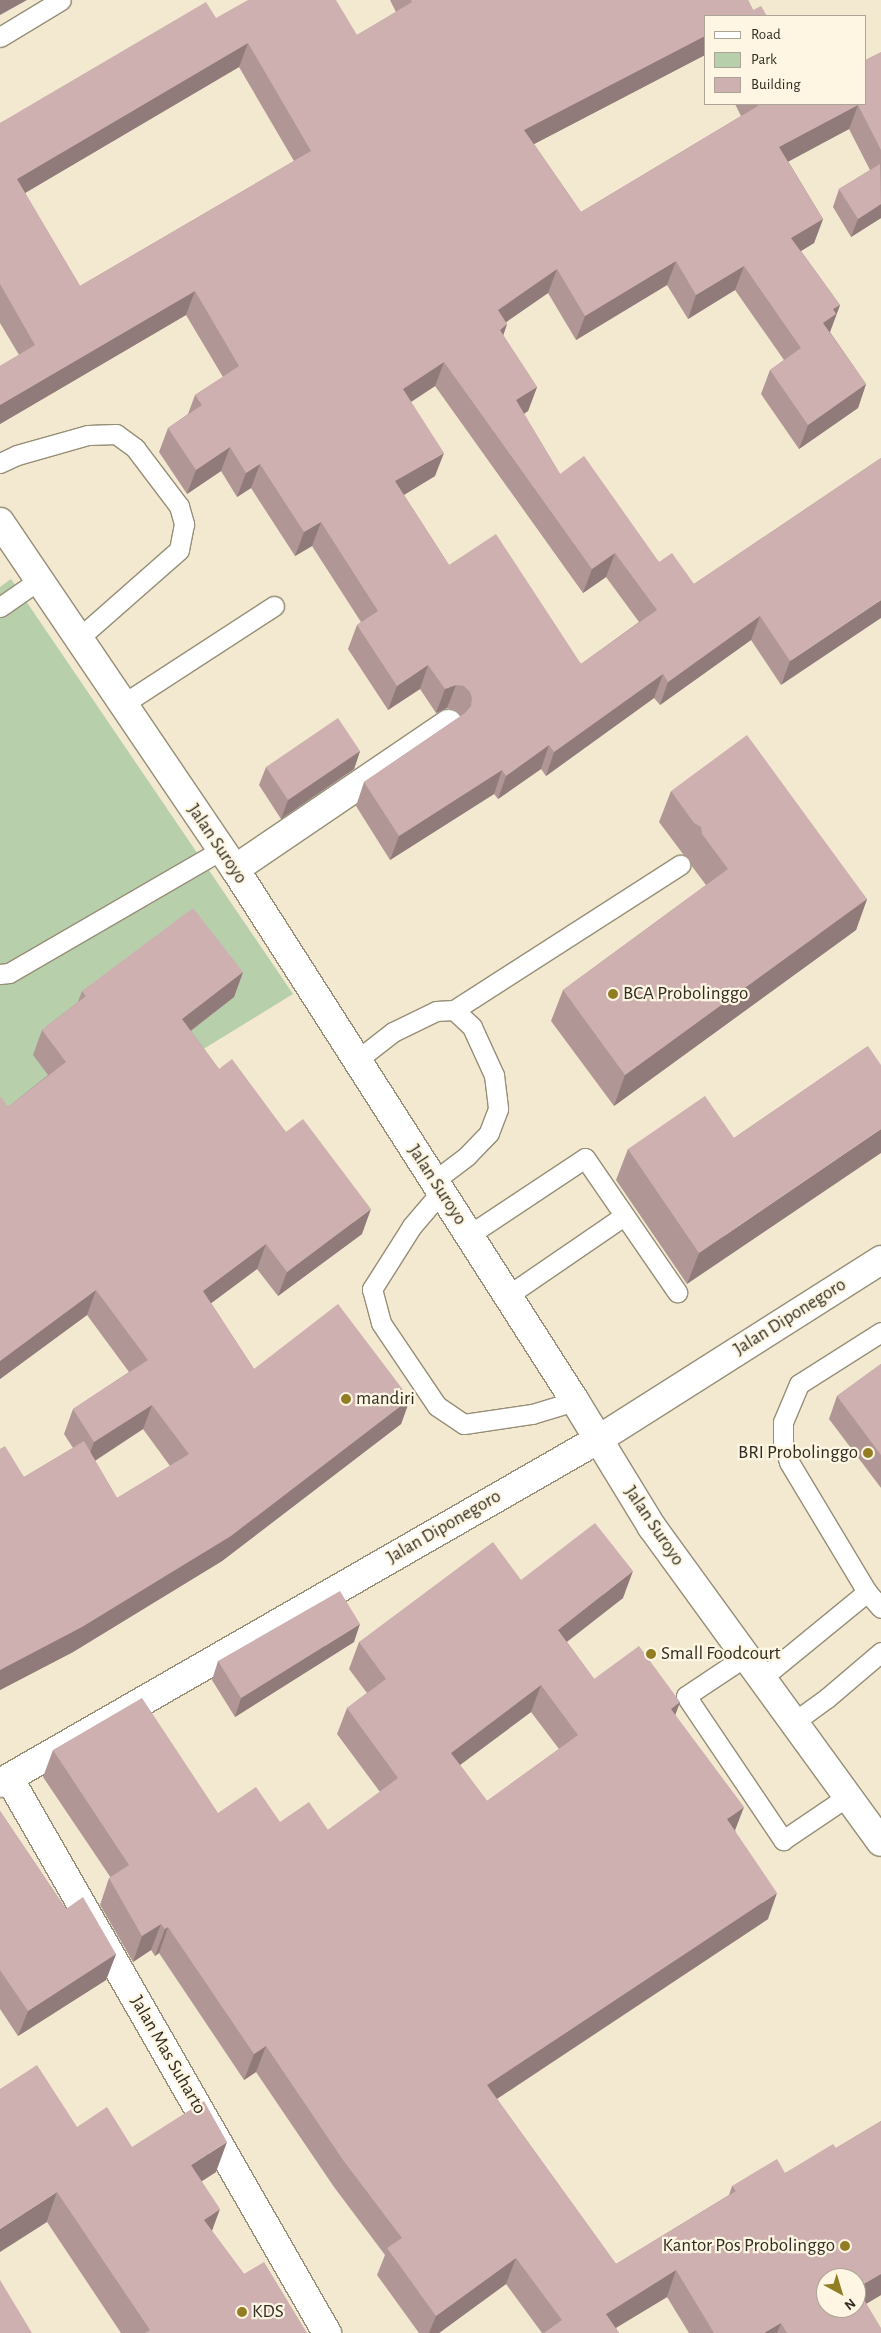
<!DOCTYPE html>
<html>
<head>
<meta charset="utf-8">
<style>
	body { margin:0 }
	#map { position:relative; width:881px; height:2333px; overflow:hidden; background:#f2e9d0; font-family:"Alegreya Sans",sans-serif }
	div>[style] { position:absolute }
	.green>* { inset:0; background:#b8cfac }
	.roads { filter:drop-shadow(1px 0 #968e77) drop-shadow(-1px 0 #968e77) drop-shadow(0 1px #968e77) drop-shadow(0 -1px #968e77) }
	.service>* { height:19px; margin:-9.5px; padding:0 9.5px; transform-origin:9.5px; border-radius:9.5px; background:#fff }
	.minor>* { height:28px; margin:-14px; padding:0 14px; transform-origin:14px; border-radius:14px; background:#fff }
	.tertiary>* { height:28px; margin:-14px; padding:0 14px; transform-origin:14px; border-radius:14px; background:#fff }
	.secondary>* { height:28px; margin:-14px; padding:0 14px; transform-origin:14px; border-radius:14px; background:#fff }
	.wall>* { inset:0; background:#b09796 }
	.shaded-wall>* { inset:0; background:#907b7a }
	.building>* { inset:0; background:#cdb0af }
	.dots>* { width:14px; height:14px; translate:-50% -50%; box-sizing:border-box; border:2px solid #fef6e2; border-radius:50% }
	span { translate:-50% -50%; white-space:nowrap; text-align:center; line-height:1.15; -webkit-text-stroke:4.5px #fef6e2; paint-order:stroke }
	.street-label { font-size:19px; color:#302c23 }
	.poi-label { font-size:19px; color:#302c23 }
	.left { translate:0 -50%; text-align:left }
	.right { translate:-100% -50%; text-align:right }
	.legend { position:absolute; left:704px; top:15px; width:162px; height:90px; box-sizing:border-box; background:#fef6e2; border:1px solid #aca596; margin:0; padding:6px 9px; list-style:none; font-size:15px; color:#302c23 }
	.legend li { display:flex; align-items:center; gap:10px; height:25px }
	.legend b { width:25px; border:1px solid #aca596 }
	.north { position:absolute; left:816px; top:2268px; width:50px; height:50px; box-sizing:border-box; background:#fef6e2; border:1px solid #aca596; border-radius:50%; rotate:141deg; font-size:14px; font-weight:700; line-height:20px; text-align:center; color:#302c23 }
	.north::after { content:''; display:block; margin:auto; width:18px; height:22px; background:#937d24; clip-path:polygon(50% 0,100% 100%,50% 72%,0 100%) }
</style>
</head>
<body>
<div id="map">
	<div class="green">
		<div style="clip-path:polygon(11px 579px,293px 994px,0 1174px,0 587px)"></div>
	</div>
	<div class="roads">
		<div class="service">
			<div style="left:0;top:37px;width:71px;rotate:-31.2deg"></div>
			<div style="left:0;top:463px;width:19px;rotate:-25deg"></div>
			<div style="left:17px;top:455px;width:74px;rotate:-15.7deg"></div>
			<div style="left:88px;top:435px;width:28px;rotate:-2deg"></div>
			<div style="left:116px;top:434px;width:24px;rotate:36deg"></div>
			<div style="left:135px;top:448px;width:73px;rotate:52.8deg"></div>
			<div style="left:179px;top:506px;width:19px;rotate:74deg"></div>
			<div style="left:184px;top:524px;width:26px;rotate:101deg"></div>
			<div style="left:179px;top:550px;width:133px;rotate:138.7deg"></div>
			<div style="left:0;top:607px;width:47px;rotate:-34.7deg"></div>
			<div style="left:123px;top:704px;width:180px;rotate:-33deg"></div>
			<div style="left:0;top:974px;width:9px;rotate:-6deg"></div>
			<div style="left:9px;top:973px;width:245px;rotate:-30.1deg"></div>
			<div style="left:454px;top:1010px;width:269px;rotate:-32.7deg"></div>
			<div style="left:357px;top:1060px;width:46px;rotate:-37.9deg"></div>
			<div style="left:393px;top:1032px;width:48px;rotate:-26deg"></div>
			<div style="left:436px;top:1011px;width:18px;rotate:-3deg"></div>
			<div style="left:454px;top:1010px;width:25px;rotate:43deg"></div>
			<div style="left:472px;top:1027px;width:53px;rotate:65.4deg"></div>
			<div style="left:494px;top:1075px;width:34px;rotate:83deg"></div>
			<div style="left:498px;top:1109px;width:26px;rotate:111deg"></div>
			<div style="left:489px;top:1133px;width:32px;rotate:134deg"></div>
			<div style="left:467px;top:1156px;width:41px;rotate:142.9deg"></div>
			<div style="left:441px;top:1192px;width:45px;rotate:130.5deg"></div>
			<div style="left:412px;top:1226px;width:75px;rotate:122.4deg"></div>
			<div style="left:372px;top:1289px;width:35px;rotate:75deg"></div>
			<div style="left:381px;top:1323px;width:100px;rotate:56deg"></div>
			<div style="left:437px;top:1406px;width:32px;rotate:34deg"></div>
			<div style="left:464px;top:1424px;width:69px;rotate:-8.4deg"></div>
			<div style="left:532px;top:1414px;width:45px;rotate:-16.8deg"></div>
			<div style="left:469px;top:1235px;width:139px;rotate:-33.6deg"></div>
			<div style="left:585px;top:1158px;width:163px;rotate:55.5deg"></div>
			<div style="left:507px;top:1296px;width:142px;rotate:-34.4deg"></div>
			<div style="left:881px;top:1332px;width:97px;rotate:147.6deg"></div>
			<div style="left:799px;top:1384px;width:41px;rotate:112.8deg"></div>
			<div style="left:783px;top:1422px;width:21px;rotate:90deg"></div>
			<div style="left:783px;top:1443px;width:20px;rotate:72deg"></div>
			<div style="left:789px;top:1462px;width:152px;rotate:59deg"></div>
			<div style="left:867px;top:1592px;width:21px;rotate:49deg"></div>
			<div style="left:746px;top:1656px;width:72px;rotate:146.3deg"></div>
			<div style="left:686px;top:1696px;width:174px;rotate:56deg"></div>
			<div style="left:783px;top:1840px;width:78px;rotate:-34.1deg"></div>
			<div style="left:762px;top:1678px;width:136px;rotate:-39.3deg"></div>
			<div style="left:794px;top:1722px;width:41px;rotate:-36deg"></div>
			<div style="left:827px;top:1698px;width:71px;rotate:-40.4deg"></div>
		</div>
		<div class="minor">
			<div style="left:235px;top:869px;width:258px;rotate:-34.2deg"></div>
			<div style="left:9px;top:1778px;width:640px;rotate:60.19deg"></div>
		</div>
		<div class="tertiary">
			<div style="left:0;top:1783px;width:691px;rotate:-29.87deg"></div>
			<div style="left:599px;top:1439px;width:334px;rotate:-32.4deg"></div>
		</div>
		<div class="secondary">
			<div style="left:0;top:522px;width:419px;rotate:55.9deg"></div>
			<div style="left:235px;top:869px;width:631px;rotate:57.42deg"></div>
			<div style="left:575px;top:1401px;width:148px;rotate:58.6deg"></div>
			<div style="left:652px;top:1527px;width:389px;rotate:54deg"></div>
		</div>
	</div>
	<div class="wall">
		<div style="clip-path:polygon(evenodd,390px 0,748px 0,753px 10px,767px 16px,705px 16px,705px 55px,534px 144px,581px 212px,741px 116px,735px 104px,865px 104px,881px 52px,881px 218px,851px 237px,833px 207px,839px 189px,870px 170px,849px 129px,788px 161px,823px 219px,814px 243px,801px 251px,840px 305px,830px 332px,866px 384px,858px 408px,799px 449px,761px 394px,770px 370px,784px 360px,735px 290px,688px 319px,667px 285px,576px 340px,548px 293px,506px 322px,507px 324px,503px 335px,537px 387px,528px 411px,524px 414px,560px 474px,659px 562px,694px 584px,881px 458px,781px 685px,751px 640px,660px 705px,654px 698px,546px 776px,541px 769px,498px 799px,494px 794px,390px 860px,356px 806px,364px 782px,461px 716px,455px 710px,447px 708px,436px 713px,420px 689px,388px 710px,348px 649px,357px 625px,361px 622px,312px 546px,295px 556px,251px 488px,237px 497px,221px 471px,187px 494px,159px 452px,168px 428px,188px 414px,195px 395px,223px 377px,186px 315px,0 424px,0 366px,19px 355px,0 323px,0 123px,216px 18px,357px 35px,396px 12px,390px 0,239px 67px,294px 161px,80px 286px,25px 193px,239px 67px,390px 0,435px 386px,583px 593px,606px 577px,639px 622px,581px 664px,449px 565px,404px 495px,435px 476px,411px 402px,435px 386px)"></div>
		<div style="clip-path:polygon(360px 751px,354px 769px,281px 819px,259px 785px,266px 767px)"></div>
		<div style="clip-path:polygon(671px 791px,867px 899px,856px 930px,614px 1106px,551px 1021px,563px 990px,706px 885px,691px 865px,689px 859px,683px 854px,659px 822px)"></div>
		<div style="clip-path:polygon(evenodd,243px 972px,234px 997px,191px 1031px,219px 1069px,286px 1132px,362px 1234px,278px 1296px,257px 1269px,211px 1303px,254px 1369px,410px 1399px,401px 1424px,222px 1561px,73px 1652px,0 1690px,0 1449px,24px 1477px,73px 1448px,64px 1434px,73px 1409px,129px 1372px,87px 1315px,0 1379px,0 1098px,8px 1107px,48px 1075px,33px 1055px,42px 1030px,78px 1002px,82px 991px,243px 972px,143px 1429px,170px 1466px,117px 1498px,95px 1461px,143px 1429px)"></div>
		<div style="clip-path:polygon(868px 1046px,687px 1284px,616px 1180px,628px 1149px,734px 1138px)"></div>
		<div style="clip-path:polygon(881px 1364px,881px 1488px,829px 1419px,837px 1396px)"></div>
		<div style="clip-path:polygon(evenodd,521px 1580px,623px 1598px,567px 1642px,594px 1679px,680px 1702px,675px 1715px,735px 1830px,768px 1919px,497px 2099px,616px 2264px,729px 2195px,732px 2186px,785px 2173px,836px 2148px,881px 2121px,881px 2295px,866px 2304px,881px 2333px,689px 2333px,667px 2297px,616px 2328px,619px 2333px,542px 2333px,506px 2284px,439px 2333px,419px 2333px,377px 2275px,385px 2255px,334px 2187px,256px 2072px,244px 2080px,159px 1953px,155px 1956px,151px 1950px,133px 1962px,100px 1905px,109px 1878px,111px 1878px,43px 1777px,53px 1750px,218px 1813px,328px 1830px,380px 1792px,337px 1734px,347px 1708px,367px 1693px,349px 1669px,359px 1642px,521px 1580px,531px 1712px,559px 1749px,487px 1801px,460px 1765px,531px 1712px)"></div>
		<div style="clip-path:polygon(354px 1642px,235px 1717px,212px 1680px,218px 1661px)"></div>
		<div style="clip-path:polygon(0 1811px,66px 1909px,116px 1954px,106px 1980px,18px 2036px,0 2009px)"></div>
		<div style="clip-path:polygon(77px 2127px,132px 2147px,216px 2172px,202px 2181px,212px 2231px,244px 2274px,307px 2333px,121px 2333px,47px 2222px)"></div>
	</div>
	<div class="shaded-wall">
		<div style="clip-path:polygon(0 0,27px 0,0 15px)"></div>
		<div style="clip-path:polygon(705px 36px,705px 55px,515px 154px,524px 130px)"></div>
		<div style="clip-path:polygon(248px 43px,239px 67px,8px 203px,17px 179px)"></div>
		<div style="clip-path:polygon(858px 105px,849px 129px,771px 171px,779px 147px)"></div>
		<div style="clip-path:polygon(881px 204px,881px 218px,851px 237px,858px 219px)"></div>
		<div style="clip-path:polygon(823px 219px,814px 243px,783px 262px,791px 238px)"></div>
		<div style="clip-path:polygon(676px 261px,667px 285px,576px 340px,585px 316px)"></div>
		<div style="clip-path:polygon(744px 266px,735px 290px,688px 319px,696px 295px)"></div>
		<div style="clip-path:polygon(557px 269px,548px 293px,489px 334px,498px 310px)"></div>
		<div style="clip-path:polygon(195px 291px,186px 315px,0 424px,0 405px)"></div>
		<div style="clip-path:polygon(840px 305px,828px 337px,823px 323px,833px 309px)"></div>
		<div style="clip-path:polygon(507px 324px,499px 348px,500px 330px)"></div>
		<div style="clip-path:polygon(444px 362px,435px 386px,394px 413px,403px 389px)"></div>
		<div style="clip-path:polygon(866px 384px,858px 408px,799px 449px,808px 425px)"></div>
		<div style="clip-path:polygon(537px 387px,528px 411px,507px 424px,516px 400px)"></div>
		<div style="clip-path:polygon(230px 447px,221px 471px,187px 494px,196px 470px)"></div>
		<div style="clip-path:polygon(444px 453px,435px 476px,387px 505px,395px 481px)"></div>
		<div style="clip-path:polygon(260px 464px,251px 488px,237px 497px,246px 473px)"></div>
		<div style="clip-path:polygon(321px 522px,312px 546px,295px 556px,304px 532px)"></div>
		<div style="clip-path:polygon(615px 553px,606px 577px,583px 593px,592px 569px)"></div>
		<div style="clip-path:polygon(881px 600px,881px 618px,781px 685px,790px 661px)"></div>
		<div style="clip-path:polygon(760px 616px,751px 640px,660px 705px,668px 682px)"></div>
		<div style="clip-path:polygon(428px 665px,420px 689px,388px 710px,397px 686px)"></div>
		<div style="clip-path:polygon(663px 674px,654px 698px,546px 776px,554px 752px)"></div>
		<div style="clip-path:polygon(456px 685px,447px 708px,436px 713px,445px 689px)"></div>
		<div style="clip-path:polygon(549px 745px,541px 769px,498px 799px,506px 776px)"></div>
		<div style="clip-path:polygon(360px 751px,354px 769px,281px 819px,288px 800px)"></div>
		<div style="clip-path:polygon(502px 770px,494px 794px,390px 860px,399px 836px)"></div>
		<div style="clip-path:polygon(867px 899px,856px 930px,614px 1106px,625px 1075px)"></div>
		<div style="clip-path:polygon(243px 972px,234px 997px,173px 1044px,182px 1019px)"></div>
		<div style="clip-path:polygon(881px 1129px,881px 1153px,687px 1284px,699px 1253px)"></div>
		<div style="clip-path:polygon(371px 1209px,362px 1234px,278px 1296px,287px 1272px)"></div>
		<div style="clip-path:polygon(266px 1244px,257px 1269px,194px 1316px,203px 1291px)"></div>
		<div style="clip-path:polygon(96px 1290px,87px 1315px,0 1379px,0 1361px)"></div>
		<div style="clip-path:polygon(410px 1399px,401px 1424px,222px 1561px,73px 1652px,0 1690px,0 1670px)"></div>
		<div style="clip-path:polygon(152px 1405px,143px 1429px,85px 1467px,94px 1442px)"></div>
		<div style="clip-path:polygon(633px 1571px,623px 1598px,548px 1656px,558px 1630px)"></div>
		<div style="clip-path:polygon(360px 1624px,354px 1642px,235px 1717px,241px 1698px)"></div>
		<div style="clip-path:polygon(541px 1685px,531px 1712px,441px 1779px,451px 1753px)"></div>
		<div style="clip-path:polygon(680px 1702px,670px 1729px,671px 1709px)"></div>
		<div style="clip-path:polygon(744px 1807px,734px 1833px,727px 1819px)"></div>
		<div style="clip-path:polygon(777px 1893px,768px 1919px,477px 2112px,487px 2085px)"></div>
		<div style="clip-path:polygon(161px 1924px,151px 1950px,133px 1962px,142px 1936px)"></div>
		<div style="clip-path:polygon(168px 1927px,159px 1953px,155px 1956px,165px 1929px)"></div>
		<div style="clip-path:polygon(116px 1954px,106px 1980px,18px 2036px,28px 2011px)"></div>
		<div style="clip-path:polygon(266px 2046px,256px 2072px,244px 2080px,254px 2054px)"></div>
		<div style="clip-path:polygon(227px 2142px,216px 2172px,180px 2195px,191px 2165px)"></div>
		<div style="clip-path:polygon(57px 2192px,47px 2222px,0 2252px,0 2229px)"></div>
		<div style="clip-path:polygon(220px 2209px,209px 2239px,204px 2220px)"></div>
		<div style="clip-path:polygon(516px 2258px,506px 2284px,439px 2333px,429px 2333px,436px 2316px)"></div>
		<div style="clip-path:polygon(676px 2270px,667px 2297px,607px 2333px,606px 2314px)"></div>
		<div style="clip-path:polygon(881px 2274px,881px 2295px,847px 2315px,857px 2288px)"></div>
		<div style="clip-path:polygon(781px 2323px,777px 2333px,764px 2333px)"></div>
	</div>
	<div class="building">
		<div style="clip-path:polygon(evenodd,248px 0,336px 0,357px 35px,412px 2px,411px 0,748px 0,753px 10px,761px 6px,767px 16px,705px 16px,705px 36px,524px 130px,581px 212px,758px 106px,756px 104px,865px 104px,865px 60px,881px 52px,881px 150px,858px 105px,779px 147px,823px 219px,791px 238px,840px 305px,833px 309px,836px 314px,823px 323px,866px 384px,808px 425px,770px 370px,801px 348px,744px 266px,696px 295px,676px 261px,585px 316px,557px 269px,498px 310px,507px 324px,500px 330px,537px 387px,516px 400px,560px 474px,584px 456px,659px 562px,672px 553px,694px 584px,881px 458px,881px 600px,790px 661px,760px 616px,668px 682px,663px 674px,554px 752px,549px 745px,506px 776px,502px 770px,399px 836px,364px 782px,465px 713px,471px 706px,472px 698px,470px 692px,464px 686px,456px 685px,445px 689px,428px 665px,397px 686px,357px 625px,378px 611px,321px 522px,304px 532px,260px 464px,246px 473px,230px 447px,196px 470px,168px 428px,202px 405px,195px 395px,239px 366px,195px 291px,0 405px,0 366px,35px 345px,0 284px,0 123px,206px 2px,216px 18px,248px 0,248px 43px,311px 151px,80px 286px,17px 179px,248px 43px,248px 0,444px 362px,592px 569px,615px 553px,657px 610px,581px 664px,496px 534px,449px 565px,395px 481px,444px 453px,403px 389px,444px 362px)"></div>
		<div style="clip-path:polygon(880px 164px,881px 204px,858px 219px,839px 189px)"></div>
		<div style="clip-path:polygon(338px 718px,360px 751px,288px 800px,266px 767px)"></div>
		<div style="clip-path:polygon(747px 735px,867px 899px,625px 1075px,563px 990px,728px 869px,702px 834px,701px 827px,694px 823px,671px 791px)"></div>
		<div style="clip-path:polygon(193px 908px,243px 972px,182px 1019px,219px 1069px,232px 1059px,286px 1132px,303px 1119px,371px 1209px,287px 1272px,266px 1244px,203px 1291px,254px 1369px,338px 1304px,410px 1399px,231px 1536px,82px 1627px,0 1670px,0 1449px,5px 1446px,24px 1477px,84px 1441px,117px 1498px,189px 1454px,152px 1405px,94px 1442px,73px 1409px,148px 1360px,96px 1290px,0 1361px,0 1098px,1px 1097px,8px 1107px,66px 1062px,42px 1030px,86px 996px,82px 991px)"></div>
		<div style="clip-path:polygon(868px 1046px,881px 1065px,881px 1129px,699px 1253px,628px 1149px,705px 1096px,734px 1138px)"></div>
		<div style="clip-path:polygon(881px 1364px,881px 1455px,837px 1396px)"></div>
		<div style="clip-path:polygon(evenodd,595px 1523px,633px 1571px,558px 1630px,594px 1679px,639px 1646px,680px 1702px,671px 1709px,744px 1807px,727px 1819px,777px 1893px,487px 2085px,616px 2264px,736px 2191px,732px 2186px,777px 2159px,785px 2173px,833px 2144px,836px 2148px,881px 2121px,881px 2274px,857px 2288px,881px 2328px,881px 2333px,787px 2333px,781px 2323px,764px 2333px,714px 2333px,676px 2270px,606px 2314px,619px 2333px,544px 2333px,562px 2320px,516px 2258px,436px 2316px,387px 2248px,402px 2238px,343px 2160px,266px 2046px,254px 2054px,168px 1927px,165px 1929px,161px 1924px,142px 1936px,109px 1878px,129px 1865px,53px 1750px,142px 1698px,218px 1813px,256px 1787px,280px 1822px,309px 1802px,328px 1830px,398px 1778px,347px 1708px,386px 1679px,359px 1642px,493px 1542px,521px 1580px,595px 1523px,541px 1685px,578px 1735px,487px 1801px,451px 1753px,541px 1685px,595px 1523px,826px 2278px,856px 2278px,856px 2308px,826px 2308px,826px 2278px)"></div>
		<div style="clip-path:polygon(340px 1591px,360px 1624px,241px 1698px,218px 1661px)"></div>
		<div style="clip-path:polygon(0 1811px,66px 1909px,83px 1897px,116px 1954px,28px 2011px,0 1970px)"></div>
		<div style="clip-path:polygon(37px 2065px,77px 2127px,107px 2107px,132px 2147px,204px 2101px,227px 2142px,191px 2165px,220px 2209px,204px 2220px,244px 2274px,264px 2262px,307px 2333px,145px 2333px,150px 2330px,57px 2192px,0 2229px,0 2089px)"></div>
		<div style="clip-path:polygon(0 2280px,32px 2333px,0 2333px)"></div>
	</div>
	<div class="dots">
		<div style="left:613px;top:994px;background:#937d24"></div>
		<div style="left:346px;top:1399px;background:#937d24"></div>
		<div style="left:868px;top:1453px;background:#937d24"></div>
		<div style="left:651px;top:1654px;background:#937d24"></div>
		<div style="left:845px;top:2246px;background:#937d24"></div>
		<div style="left:242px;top:2312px;background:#937d24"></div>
	</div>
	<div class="street-label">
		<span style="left:217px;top:844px;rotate:56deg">Jalan Suroyo</span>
		<span style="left:437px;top:1185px;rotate:57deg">Jalan Suroyo</span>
		<span style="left:790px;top:1317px;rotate:-32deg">Jalan Diponegoro</span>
		<span style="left:654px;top:1526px;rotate:56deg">Jalan Suroyo</span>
		<span style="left:444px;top:1527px;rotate:-30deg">Jalan Diponegoro</span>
		<span style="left:168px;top:2055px;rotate:60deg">Jalan Mas Suharto</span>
	</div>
	<div class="poi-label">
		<span class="left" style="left:623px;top:994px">BCA Probolinggo</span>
		<span class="left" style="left:356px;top:1399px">mandiri</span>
		<span class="right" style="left:858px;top:1453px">BRI Probolinggo</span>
		<span class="left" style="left:661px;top:1654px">Small Foodcourt</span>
		<span class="right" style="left:835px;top:2246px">Kantor Pos Probolinggo</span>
		<span class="left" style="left:252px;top:2312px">KDS</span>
	</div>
	<ul class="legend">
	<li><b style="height:6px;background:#fff"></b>Road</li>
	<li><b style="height:14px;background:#b8cfac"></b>Park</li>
	<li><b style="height:14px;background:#cdb0af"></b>Building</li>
	</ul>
	<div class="north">N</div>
</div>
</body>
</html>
